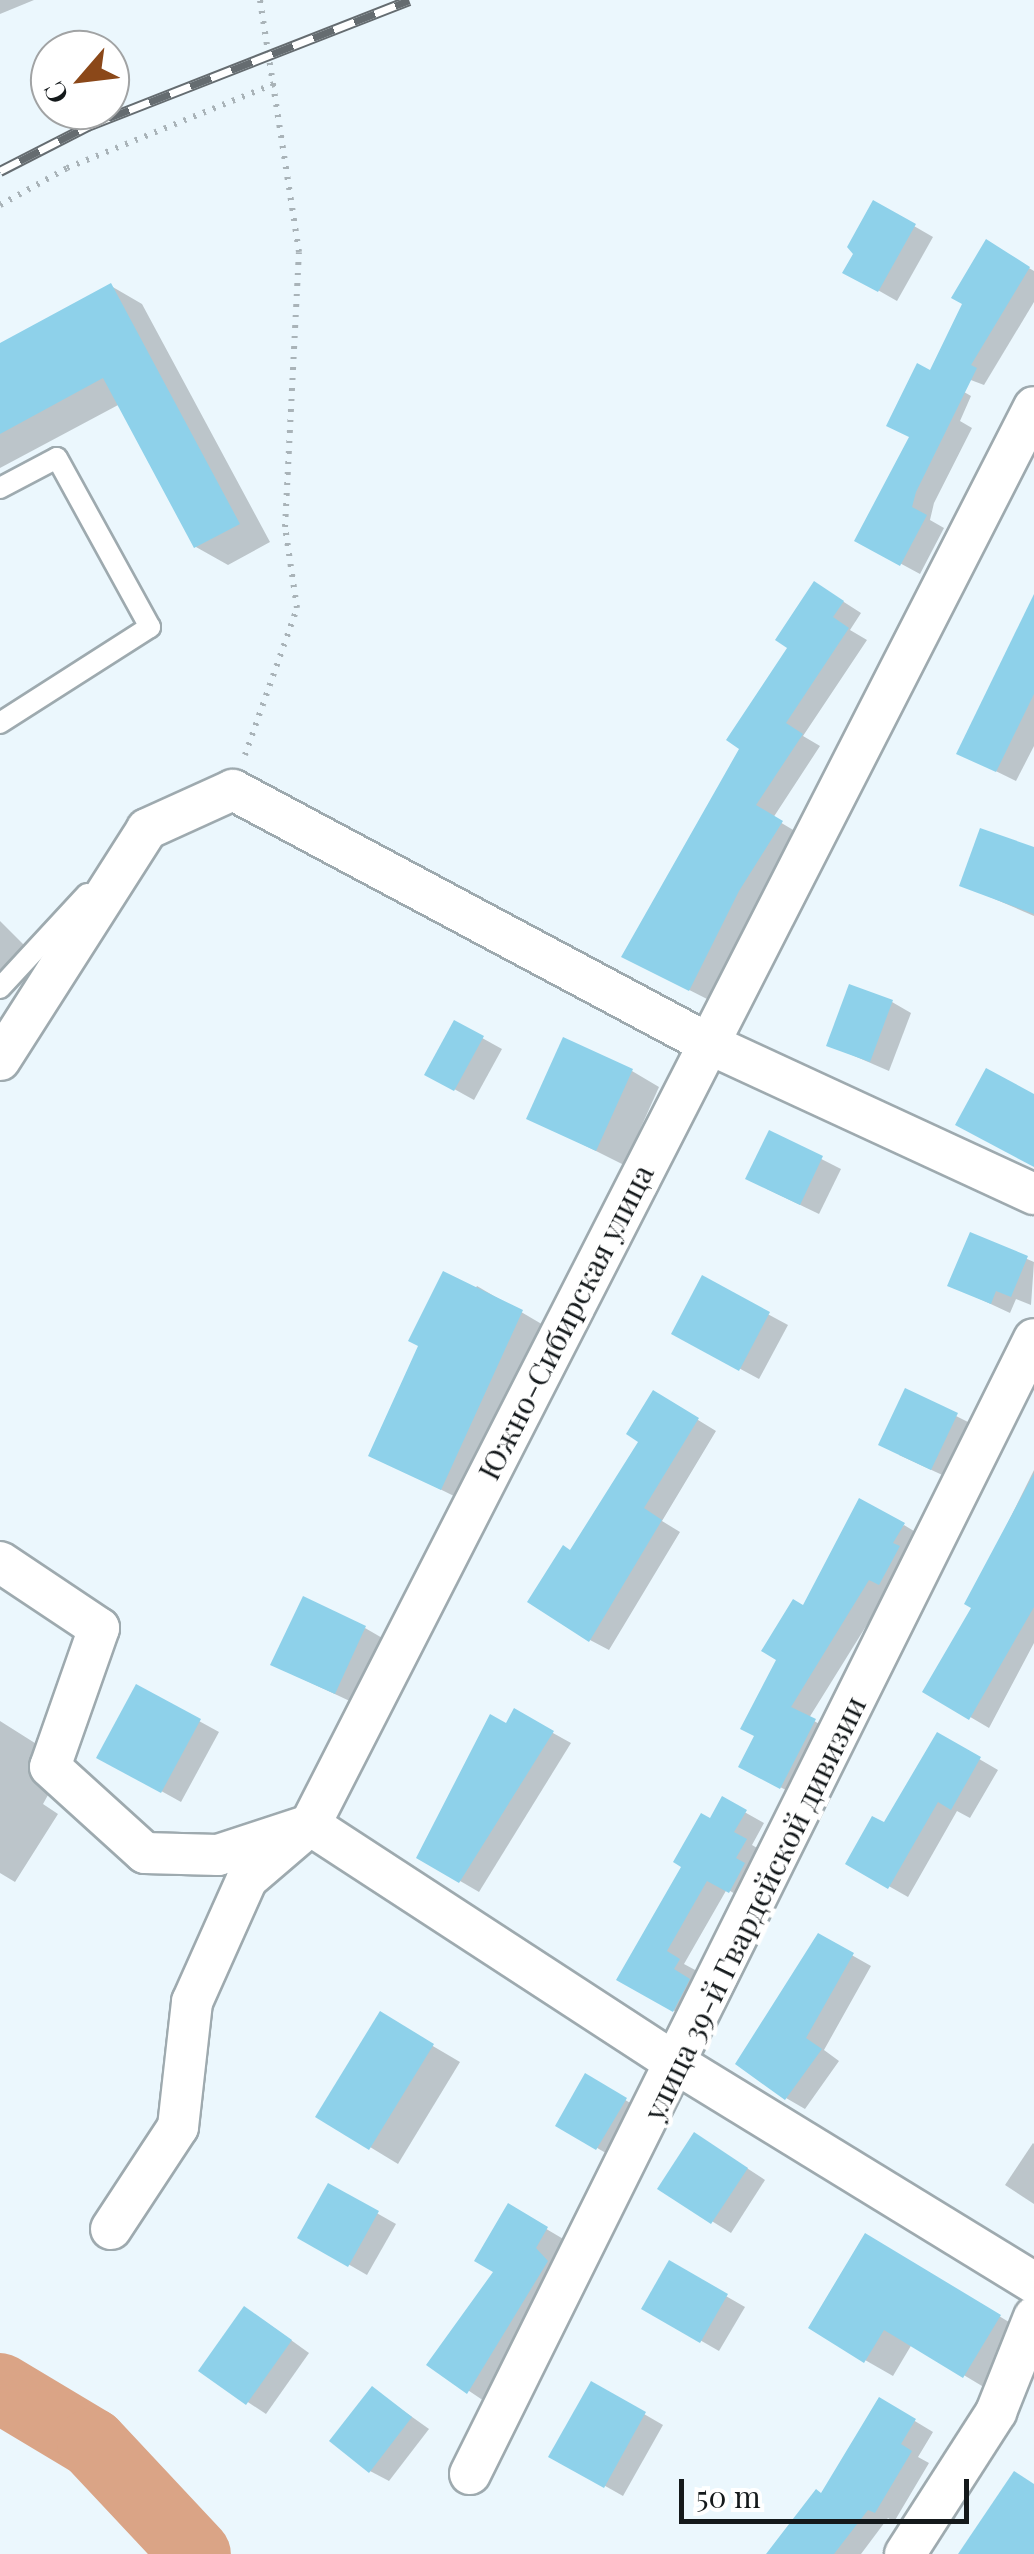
<!DOCTYPE html>
<html>
<head>
<meta charset="utf-8">
<style>
	body { margin:0 }
	#map { position:relative; width:1034px; height:2554px; overflow:hidden; background:#ebf7fd; font-family:"Playfair Display",serif }
	div>[style] { position:absolute }
	.shadow>* { inset:0; background:#0003 }
	.river>* { height:70px; margin:-35px; padding:0 35px; transform-origin:35px; border-radius:35px; background:#daa486 }
	.building>* { inset:0; background:#8ed1ea }
	.path>* { height:6px; margin-top:-3px; transform-origin:0; background:repeating-linear-gradient(90deg,#a9b3b8 0 2.5px,transparent 0 10.5px) }
	.roads { filter:drop-shadow(2px 0 #9eaaaf) drop-shadow(-2px 0 #9eaaaf) drop-shadow(0 2px #9eaaaf) drop-shadow(0 -2px #9eaaaf) }
	.service>* { height:20px; margin:-10px; padding:0 10px; transform-origin:10px; border-radius:10px; background:#fff }
	.minor>* { height:40px; margin:-20px; padding:0 20px; transform-origin:20px; border-radius:20px; background:#fff }
	.rail>* { height:11px; margin-top:-5.5px; transform-origin:0; background:repeating-linear-gradient(90deg,#fff 0 22px,#656c70 0 44px); box-sizing:border-box; border-block:2px solid #656c70 }
	span { translate:-50% -50%; white-space:nowrap; text-align:center; line-height:1.15; -webkit-text-stroke:9px #fff; paint-order:stroke }
	.street-label { font-size:30px; color:#14191b }
	.north { position:absolute; left:30px; top:30px; width:100px; height:100px; box-sizing:border-box; background:#fff; border:2px solid #a1a3a4; border-radius:50%; rotate:242deg; font-size:28px; font-weight:700; line-height:40px; text-align:center; color:#14191b }
	.north::after { content:''; display:block; margin:auto; width:35px; height:45px; background:#8b4819; clip-path:polygon(50% 0,100% 100%,50% 72%,0 100%) }
	.scale { position:absolute; left:679px; top:2479px; width:290px; height:45px; box-sizing:border-box; border:5px solid #14191b; border-top:0; padding-left:12px; font-size:30px; line-height:35px; white-space:nowrap; color:#14191b; -webkit-text-stroke:8px #fff; paint-order:stroke }
</style>
</head>
<body>
<div id="map">
	<div class="shadow">
		<div style="clip-path:polygon(0 0,34px 0,0 14px)"></div>
		<div style="clip-path:polygon(874px 203px,933px 237px,897px 301px,846px 272px)"></div>
		<div style="clip-path:polygon(986px 243px,1034px 271px,1034px 302px,984px 385px,955px 374px)"></div>
		<div style="clip-path:polygon(111px 286px,142px 304px,270px 542px,228px 565px,196px 547px,120px 404px,0 468px,0 345px)"></div>
		<div style="clip-path:polygon(952px 385px,971px 396px,960px 421px,972px 428px,934px 503px,930px 520px,944px 528px,920px 574px,857px 540px,911px 437px)"></div>
		<div style="clip-path:polygon(833px 595px,861px 613px,850px 630px,867px 640px,803px 736px,820px 746px,773px 818px,800px 834px,757px 902px,709px 1000px,642px 966px)"></div>
		<div style="clip-path:polygon(1034px 613px,1034px 746px,1016px 781px,959px 753px)"></div>
		<div style="clip-path:polygon(1034px 850px,1034px 916px,962px 885px)"></div>
		<div style="clip-path:polygon(0 921px,25px 946px,0 971px)"></div>
		<div style="clip-path:polygon(892px 1002px,911px 1013px,889px 1071px,829px 1045px)"></div>
		<div style="clip-path:polygon(455px 1023px,502px 1049px,474px 1100px,427px 1074px)"></div>
		<div style="clip-path:polygon(632px 1071px,659px 1087px,624px 1165px,530px 1118px)"></div>
		<div style="clip-path:polygon(770px 1133px,841px 1169px,819px 1214px,767px 1189px)"></div>
		<div style="clip-path:polygon(972px 1235px,1034px 1262px,1031px 1305px,1016px 1299px,1010px 1313px,950px 1285px)"></div>
		<div style="clip-path:polygon(703px 1279px,788px 1325px,759px 1379px,674px 1333px)"></div>
		<div style="clip-path:polygon(477px 1286px,545px 1326px,466px 1502px,371px 1455px)"></div>
		<div style="clip-path:polygon(906px 1391px,976px 1426px,951px 1479px,899px 1455px)"></div>
		<div style="clip-path:polygon(654px 1393px,716px 1431px,662px 1521px,680px 1532px,609px 1650px,590px 1640px,571px 1553px,641px 1441px)"></div>
		<div style="clip-path:polygon(1034px 1470px,1034px 1643px,989px 1728px,926px 1691px,974px 1607px,968px 1603px)"></div>
		<div style="clip-path:polygon(904px 1525px,922px 1536px,809px 1718px,833px 1732px,800px 1797px,760px 1777px,757px 1736px,779px 1659px,804px 1608px)"></div>
		<div style="clip-path:polygon(365px 1628px,384px 1639px,354px 1703px,292px 1674px)"></div>
		<div style="clip-path:polygon(137px 1687px,219px 1732px,181px 1802px,100px 1757px)"></div>
		<div style="clip-path:polygon(515px 1712px,571px 1743px,479px 1892px,419px 1857px)"></div>
		<div style="clip-path:polygon(0 1721px,38px 1745px,53px 1786px,43px 1804px,58px 1814px,15px 1882px,0 1873px)"></div>
		<div style="clip-path:polygon(938px 1735px,998px 1770px,970px 1818px,957px 1811px,908px 1897px,848px 1863px,885px 1826px)"></div>
		<div style="clip-path:polygon(723px 1800px,764px 1823px,752px 1845px,764px 1852px,748px 1902px,727px 1889px,684px 1964px,697px 1971px,691px 1982px,707px 1992px,692px 2021px,619px 1979px)"></div>
		<div style="clip-path:polygon(818px 1936px,871px 1966px,824px 2050px,839px 2061px,805px 2109px,786px 2098px)"></div>
		<div style="clip-path:polygon(380px 2015px,460px 2062px,398px 2164px,319px 2116px)"></div>
		<div style="clip-path:polygon(586px 2077px,644px 2111px,616px 2159px,558px 2125px)"></div>
		<div style="clip-path:polygon(1033px 2143px,1034px 2144px,1034px 2204px,1005px 2185px)"></div>
		<div style="clip-path:polygon(713px 2146px,765px 2180px,731px 2233px,660px 2189px)"></div>
		<div style="clip-path:polygon(329px 2186px,396px 2224px,367px 2275px,301px 2237px)"></div>
		<div style="clip-path:polygon(509px 2207px,565px 2240px,554px 2260px,566px 2273px,487px 2403px,429px 2364px,497px 2271px)"></div>
		<div style="clip-path:polygon(893px 2252px,1027px 2333px,992px 2392px,912px 2344px,893px 2376px,865px 2360px)"></div>
		<div style="clip-path:polygon(670px 2264px,745px 2307px,719px 2351px,644px 2308px)"></div>
		<div style="clip-path:polygon(263px 2320px,309px 2353px,266px 2414px,201px 2371px)"></div>
		<div style="clip-path:polygon(592px 2384px,663px 2425px,623px 2496px,552px 2456px)"></div>
		<div style="clip-path:polygon(373px 2389px,429px 2429px,389px 2481px,370px 2471px)"></div>
		<div style="clip-path:polygon(880px 2400px,933px 2432px,918px 2457px,929px 2463px,894px 2522px,888px 2518px,861px 2554px,776px 2554px,822px 2496px)"></div>
	</div>
	<div class="river">
		<div style="left:0;top:2388px;width:107px;rotate:30.9deg"></div>
		<div style="left:92px;top:2443px;width:152px;rotate:46.9deg"></div>
	</div>
	<div class="building">
		<div style="clip-path:polygon(873px 200px,916px 224px,878px 292px,842px 273px,853px 254px,847px 247px)"></div>
		<div style="clip-path:polygon(986px 239px,1030px 267px,971px 365px,977px 368px,916px 492px,912px 507px,927px 515px,900px 566px,854px 541px,909px 437px,886px 426px,917px 363px,930px 370px,962px 304px,951px 298px)"></div>
		<div style="clip-path:polygon(111px 283px,240px 524px,194px 548px,103px 378px,0 434px,0 343px)"></div>
		<div style="clip-path:polygon(814px 581px,844px 601px,833px 617px,849px 628px,786px 723px,803px 734px,756px 805px,783px 821px,739px 891px,689px 991px,621px 957px,739px 749px,726px 740px,787px 648px,775px 640px)"></div>
		<div style="clip-path:polygon(1034px 594px,1034px 694px,996px 772px,956px 754px)"></div>
		<div style="clip-path:polygon(980px 828px,1034px 847px,1034px 914px,959px 886px)"></div>
		<div style="clip-path:polygon(849px 984px,893px 1000px,870px 1062px,826px 1046px)"></div>
		<div style="clip-path:polygon(454px 1020px,484px 1036px,454px 1091px,424px 1075px)"></div>
		<div style="clip-path:polygon(563px 1037px,633px 1069px,596px 1151px,526px 1119px)"></div>
		<div style="clip-path:polygon(986px 1068px,1034px 1094px,1034px 1167px,955px 1125px)"></div>
		<div style="clip-path:polygon(769px 1130px,823px 1156px,800px 1205px,745px 1179px)"></div>
		<div style="clip-path:polygon(970px 1232px,1028px 1256px,1011px 1297px,996px 1291px,991px 1304px,947px 1286px)"></div>
		<div style="clip-path:polygon(443px 1271px,523px 1310px,441px 1490px,368px 1456px,418px 1346px,408px 1341px)"></div>
		<div style="clip-path:polygon(702px 1275px,770px 1312px,739px 1371px,671px 1334px)"></div>
		<div style="clip-path:polygon(905px 1388px,958px 1413px,931px 1470px,878px 1445px)"></div>
		<div style="clip-path:polygon(653px 1390px,699px 1418px,644px 1508px,662px 1520px,589px 1642px,527px 1602px,563px 1545px,570px 1550px,638px 1442px,626px 1434px)"></div>
		<div style="clip-path:polygon(1034px 1473px,1034px 1607px,969px 1720px,922px 1692px,971px 1608px,964px 1604px)"></div>
		<div style="clip-path:polygon(859px 1498px,905px 1523px,893px 1543px,900px 1546px,879px 1585px,869px 1580px,791px 1707px,816px 1719px,780px 1789px,738px 1767px,754px 1736px,740px 1729px,776px 1660px,761px 1651px,793px 1599px,803px 1605px)"></div>
		<div style="clip-path:polygon(303px 1596px,366px 1626px,335px 1694px,270px 1665px)"></div>
		<div style="clip-path:polygon(136px 1684px,201px 1719px,161px 1793px,96px 1758px)"></div>
		<div style="clip-path:polygon(514px 1708px,554px 1731px,459px 1883px,416px 1858px,490px 1714px,506px 1723px)"></div>
		<div style="clip-path:polygon(937px 1732px,981px 1757px,951px 1810px,938px 1802px,888px 1889px,845px 1864px,872px 1816px,884px 1822px)"></div>
		<div style="clip-path:polygon(722px 1796px,747px 1810px,734px 1832px,747px 1839px,736px 1858px,745px 1863px,729px 1893px,707px 1881px,667px 1951px,680px 1959px,674px 1969px,690px 1979px,673px 2012px,616px 1980px,681px 1867px,673px 1862px,701px 1813px,710px 1818px)"></div>
		<div style="clip-path:polygon(818px 1933px,854px 1953px,806px 2038px,822px 2049px,785px 2100px,735px 2064px)"></div>
		<div style="clip-path:polygon(380px 2011px,434px 2044px,369px 2150px,315px 2117px)"></div>
		<div style="clip-path:polygon(585px 2073px,627px 2098px,596px 2150px,555px 2126px)"></div>
		<div style="clip-path:polygon(694px 2132px,748px 2168px,711px 2224px,657px 2189px)"></div>
		<div style="clip-path:polygon(328px 2183px,379px 2211px,348px 2267px,297px 2238px)"></div>
		<div style="clip-path:polygon(508px 2203px,548px 2227px,536px 2248px,548px 2261px,467px 2394px,426px 2365px,493px 2272px,474px 2261px)"></div>
		<div style="clip-path:polygon(865px 2233px,1001px 2315px,963px 2378px,884px 2330px,864px 2363px,808px 2328px)"></div>
		<div style="clip-path:polygon(669px 2260px,728px 2294px,700px 2343px,641px 2309px)"></div>
		<div style="clip-path:polygon(244px 2306px,292px 2340px,246px 2405px,198px 2371px)"></div>
		<div style="clip-path:polygon(591px 2381px,646px 2412px,604px 2488px,548px 2457px)"></div>
		<div style="clip-path:polygon(372px 2386px,412px 2417px,369px 2473px,329px 2441px)"></div>
		<div style="clip-path:polygon(879px 2397px,916px 2419px,901px 2444px,912px 2451px,875px 2513px,868px 2510px,834px 2554px,766px 2554px,816px 2489px,821px 2493px)"></div>
		<div style="clip-path:polygon(1014px 2471px,1034px 2484px,1034px 2554px,958px 2554px)"></div>
	</div>
	<div class="path">
		<div style="left:0;top:205px;width:77px;rotate:-28.9deg"></div>
		<div style="left:67px;top:168px;width:226px;rotate:-22.1deg"></div>
		<div style="left:245px;top:755px;width:156px;rotate:-70.5deg"></div>
		<div style="left:297px;top:608px;width:82px;rotate:-98.4deg"></div>
		<div style="left:285px;top:527px;width:275px;rotate:-87.1deg"></div>
		<div style="left:299px;top:252px;width:255px;rotate:-98.8deg"></div>
	</div>
	<div class="roads">
		<div class="service">
			<div style="left:0;top:488px;width:64px;rotate:-27.8deg"></div>
			<div style="left:57px;top:458px;width:193px;rotate:61.2deg"></div>
			<div style="left:150px;top:627px;width:178px;rotate:147.4deg"></div>
			<div style="left:0;top:988px;width:128px;rotate:-47.2deg"></div>
		</div>
		<div class="minor">
			<div style="left:0;top:1060px;width:274px;rotate:-57.5deg"></div>
			<div style="left:147px;top:829px;width:94px;rotate:-24.4deg"></div>
			<div style="left:233px;top:790px;width:537px;rotate:28.09deg"></div>
			<div style="left:707px;top:1043px;width:360px;rotate:24.8deg"></div>
			<div style="left:0;top:1562px;width:119px;rotate:33.7deg"></div>
			<div style="left:99px;top:1628px;width:147px;rotate:109.4deg"></div>
			<div style="left:50px;top:1767px;width:128px;rotate:42.2deg"></div>
			<div style="left:145px;top:1853px;width:73px;rotate:1.6deg"></div>
			<div style="left:218px;top:1855px;width:97px;rotate:-18.1deg"></div>
			<div style="left:310px;top:1825px;width:438px;rotate:33.1deg"></div>
			<div style="left:677px;top:2064px;width:419px;rotate:31.5deg"></div>
			<div style="left:111px;top:2229px;width:122px;rotate:-56.7deg"></div>
			<div style="left:178px;top:2127px;width:126px;rotate:-83.6deg"></div>
			<div style="left:192px;top:2002px;width:135px;rotate:-65.9deg"></div>
			<div style="left:247px;top:1879px;width:83px;rotate:-40.6deg"></div>
			<div style="left:310px;top:1825px;width:1592px;rotate:-62.95deg"></div>
			<div style="left:470px;top:2474px;width:1267px;rotate:-63.58deg"></div>
			<div style="left:905px;top:2554px;width:169px;rotate:-57.3deg"></div>
			<div style="left:996px;top:2412px;width:102px;rotate:-68.2deg"></div>
		</div>
	</div>
	<div class="rail">
		<div style="left:0;top:171px;width:99px;rotate:-27.1deg"></div>
		<div style="left:88px;top:126px;width:345px;rotate:-21.4deg"></div>
	</div>
	<div class="street-label">
		<span style="left:565px;top:1322px;rotate:-63deg">Южно-Сибирская улица</span>
		<span style="left:754px;top:1908px;rotate:-64deg">улица 39-й Гвардейской дивизии</span>
	</div>
	<div class="north">С</div>
	<div class="scale">50 m</div>
</div>
</body>
</html>
